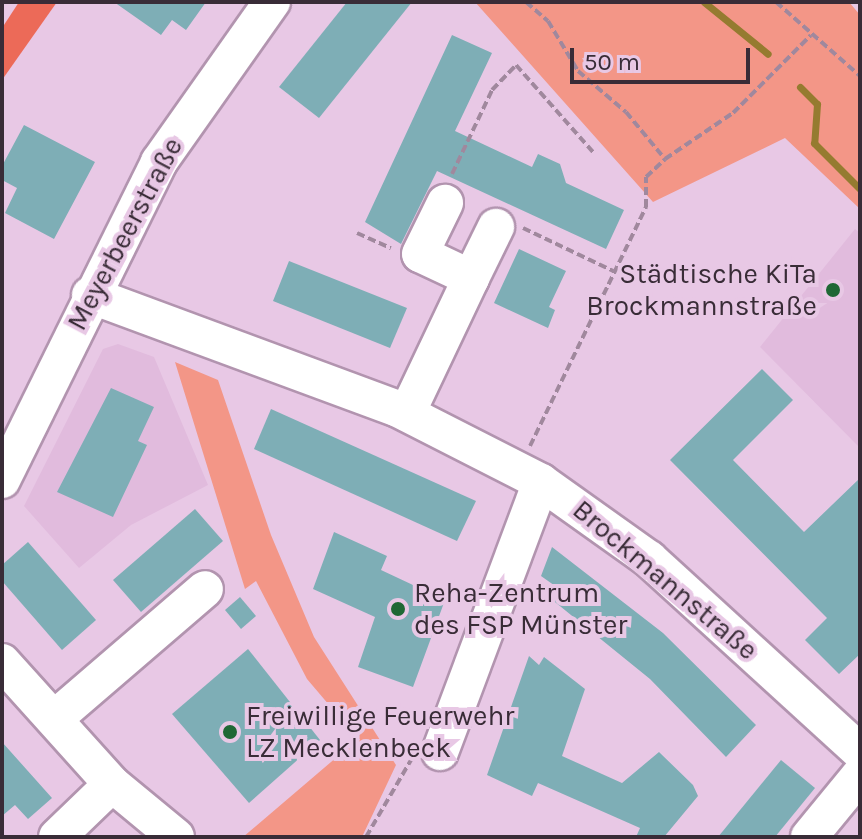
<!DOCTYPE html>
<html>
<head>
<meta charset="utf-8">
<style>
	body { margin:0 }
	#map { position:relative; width:862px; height:839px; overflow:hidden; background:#e8c8e5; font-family:Karla,sans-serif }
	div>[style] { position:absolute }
	.built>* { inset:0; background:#e1bbdd }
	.green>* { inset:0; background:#f39687 }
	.forest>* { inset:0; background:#ec6a58 }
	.stream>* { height:7px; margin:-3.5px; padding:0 3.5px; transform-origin:3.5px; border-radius:3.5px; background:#957b30 }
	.building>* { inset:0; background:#7eaeb6 }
	.path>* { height:4px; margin-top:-2px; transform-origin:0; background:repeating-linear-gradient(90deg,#a0889d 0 8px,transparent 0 12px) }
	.roads { filter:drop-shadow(2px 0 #b294af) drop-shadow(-2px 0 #b294af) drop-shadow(0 2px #b294af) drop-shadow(0 -2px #b294af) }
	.minor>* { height:36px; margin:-18px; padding:0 18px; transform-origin:18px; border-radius:18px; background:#fff }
	.dots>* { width:22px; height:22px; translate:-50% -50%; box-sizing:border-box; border:4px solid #e8c8e5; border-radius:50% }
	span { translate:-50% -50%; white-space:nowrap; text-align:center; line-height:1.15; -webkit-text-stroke:8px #e8c8e5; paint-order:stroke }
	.street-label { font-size:28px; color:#392c37 }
	.poi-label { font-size:28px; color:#392c37 }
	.right { translate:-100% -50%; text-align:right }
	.left { translate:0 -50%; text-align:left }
	.frame { position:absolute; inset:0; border:4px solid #392c37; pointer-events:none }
	.scale { position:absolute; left:570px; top:48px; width:180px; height:36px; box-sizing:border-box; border:4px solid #392c37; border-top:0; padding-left:10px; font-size:24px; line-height:28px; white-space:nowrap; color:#392c37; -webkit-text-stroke:6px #e8c8e5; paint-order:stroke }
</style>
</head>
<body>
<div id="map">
	<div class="built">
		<div style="clip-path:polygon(855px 229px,860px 233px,860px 448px,760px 347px)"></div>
		<div style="clip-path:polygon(118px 344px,154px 357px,208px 485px,131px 525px,79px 568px,24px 506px,103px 349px)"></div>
	</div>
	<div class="green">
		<div style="clip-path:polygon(475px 2px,849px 2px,860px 15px,860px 209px,785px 138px,653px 202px)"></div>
		<div style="clip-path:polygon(175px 362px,218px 380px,271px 535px,314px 637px,396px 765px,362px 837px,243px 837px,358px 739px,307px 679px,256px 581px,245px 589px)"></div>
	</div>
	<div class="forest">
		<div style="clip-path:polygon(19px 2px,57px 2px,2px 80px,2px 28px)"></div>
	</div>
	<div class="stream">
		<div style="left:704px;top:2px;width:82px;rotate:39.1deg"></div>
		<div style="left:800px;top:87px;width:24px;rotate:45deg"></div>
		<div style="left:817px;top:104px;width:39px;rotate:94deg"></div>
		<div style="left:814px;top:143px;width:65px;rotate:45deg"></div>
	</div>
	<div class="building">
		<div style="clip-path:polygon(114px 2px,206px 2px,186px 30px,172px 20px,161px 35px)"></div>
		<div style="clip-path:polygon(347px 2px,412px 2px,319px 118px,279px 87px)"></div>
		<div style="clip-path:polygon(452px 35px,492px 53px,455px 131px,532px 167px,538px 154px,560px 164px,566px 183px,624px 210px,606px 249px,437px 171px,401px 244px,365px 222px)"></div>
		<div style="clip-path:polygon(24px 125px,95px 162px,54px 239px,5px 213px,17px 188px,2px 180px,2px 166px)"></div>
		<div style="clip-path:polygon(519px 249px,566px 271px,549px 307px,555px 310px,548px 328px,494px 303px)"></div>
		<div style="clip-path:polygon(289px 261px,407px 308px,390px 348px,273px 301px)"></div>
		<div style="clip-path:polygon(762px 369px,793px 400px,733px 460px,804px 532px,860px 478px,860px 654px,839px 674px,805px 640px,827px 618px,670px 460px)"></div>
		<div style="clip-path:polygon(111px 388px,154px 407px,138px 441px,147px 445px,113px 517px,57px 492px)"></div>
		<div style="clip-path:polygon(271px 409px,476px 501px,457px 541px,254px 449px)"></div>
		<div style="clip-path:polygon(195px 509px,223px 541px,141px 612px,113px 580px)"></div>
		<div style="clip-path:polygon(334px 532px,387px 556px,381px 570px,445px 600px,413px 687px,358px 667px,375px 617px,313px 589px)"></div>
		<div style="clip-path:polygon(28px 542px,96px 620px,62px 650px,2px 581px,2px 565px)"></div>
		<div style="clip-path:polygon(552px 547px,663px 633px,756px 725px,726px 757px,650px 679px,550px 598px,558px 588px,541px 576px)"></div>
		<div style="clip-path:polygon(240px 597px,256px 616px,241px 629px,225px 610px)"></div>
		<div style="clip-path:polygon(248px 649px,320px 740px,249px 803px,172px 714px)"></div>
		<div style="clip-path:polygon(529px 656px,539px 665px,544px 657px,585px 689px,562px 756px,622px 783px,659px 752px,693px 785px,698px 796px,664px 837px,636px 837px,640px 828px,538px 783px,532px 796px,487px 775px)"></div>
		<div style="clip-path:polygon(2px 742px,52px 798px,28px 819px,15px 805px,2px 816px)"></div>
		<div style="clip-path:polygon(781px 760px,815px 788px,775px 837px,718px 837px)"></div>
	</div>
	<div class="path">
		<div style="left:526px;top:2px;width:29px;rotate:41deg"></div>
		<div style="left:548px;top:21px;width:58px;rotate:59deg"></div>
		<div style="left:578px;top:71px;width:63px;rotate:40.5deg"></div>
		<div style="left:626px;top:112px;width:61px;rotate:50.3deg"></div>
		<div style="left:665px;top:159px;width:82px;rotate:-34.1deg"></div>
		<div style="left:733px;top:113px;width:110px;rotate:-45deg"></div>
		<div style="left:776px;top:2px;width:112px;rotate:41.4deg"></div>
		<div style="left:2px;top:3px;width:1px;rotate:-45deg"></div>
		<div style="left:452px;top:174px;width:93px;rotate:-64.5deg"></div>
		<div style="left:492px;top:90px;width:35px;rotate:-46deg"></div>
		<div style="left:516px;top:65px;width:116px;rotate:48.5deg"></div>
		<div style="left:523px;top:228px;width:100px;rotate:25.5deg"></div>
		<div style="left:357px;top:233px;width:37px;rotate:24deg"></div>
		<div style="left:530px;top:446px;width:266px;rotate:-64.1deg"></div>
		<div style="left:646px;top:207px;width:30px;rotate:-90deg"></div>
		<div style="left:646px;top:177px;width:26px;rotate:-43deg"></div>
		<div style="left:366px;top:837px;width:89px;rotate:-59.7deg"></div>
	</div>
	<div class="roads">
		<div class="minor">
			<div style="left:471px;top:278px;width:57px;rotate:-63.9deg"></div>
			<div style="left:90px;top:295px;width:326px;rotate:20.3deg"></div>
			<div style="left:396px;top:408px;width:163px;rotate:27deg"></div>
			<div style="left:541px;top:482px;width:133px;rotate:35.5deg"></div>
			<div style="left:649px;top:559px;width:286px;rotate:42.4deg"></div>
			<div style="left:407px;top:413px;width:149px;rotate:-64.6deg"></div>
			<div style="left:471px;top:278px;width:56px;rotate:-154.8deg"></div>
			<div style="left:420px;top:254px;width:57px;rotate:-63.9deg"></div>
			<div style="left:2px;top:480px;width:355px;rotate:-63.7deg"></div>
			<div style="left:159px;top:162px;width:196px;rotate:-54.8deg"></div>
			<div style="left:2px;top:662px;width:164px;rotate:48deg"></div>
			<div style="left:112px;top:784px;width:83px;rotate:39.6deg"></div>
			<div style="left:54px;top:719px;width:199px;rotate:-40.7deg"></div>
			<div style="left:440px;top:752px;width:288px;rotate:-69.5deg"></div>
			<div style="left:57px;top:837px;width:76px;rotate:-43.9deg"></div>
			<div style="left:809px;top:837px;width:80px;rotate:-50.6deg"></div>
		</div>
	</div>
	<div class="dots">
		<div style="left:833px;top:290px;background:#1f6835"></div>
		<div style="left:398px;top:609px;background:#1f6835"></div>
		<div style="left:230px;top:732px;background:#1f6835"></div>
	</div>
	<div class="street-label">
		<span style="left:125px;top:234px;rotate:-62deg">Meyerbeerstraße</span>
		<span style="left:665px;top:580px;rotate:40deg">Brockmannstraße</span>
	</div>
	<div class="poi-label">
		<span class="right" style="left:817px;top:290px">Städtische KiTa<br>Brockmannstraße</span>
		<span class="left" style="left:414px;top:609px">Reha-Zentrum<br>des FSP Münster</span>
		<span class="left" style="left:246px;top:732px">Freiwillige Feuerwehr<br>LZ Mecklenbeck</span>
	</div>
	<div class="frame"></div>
	<div class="scale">50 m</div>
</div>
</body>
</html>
